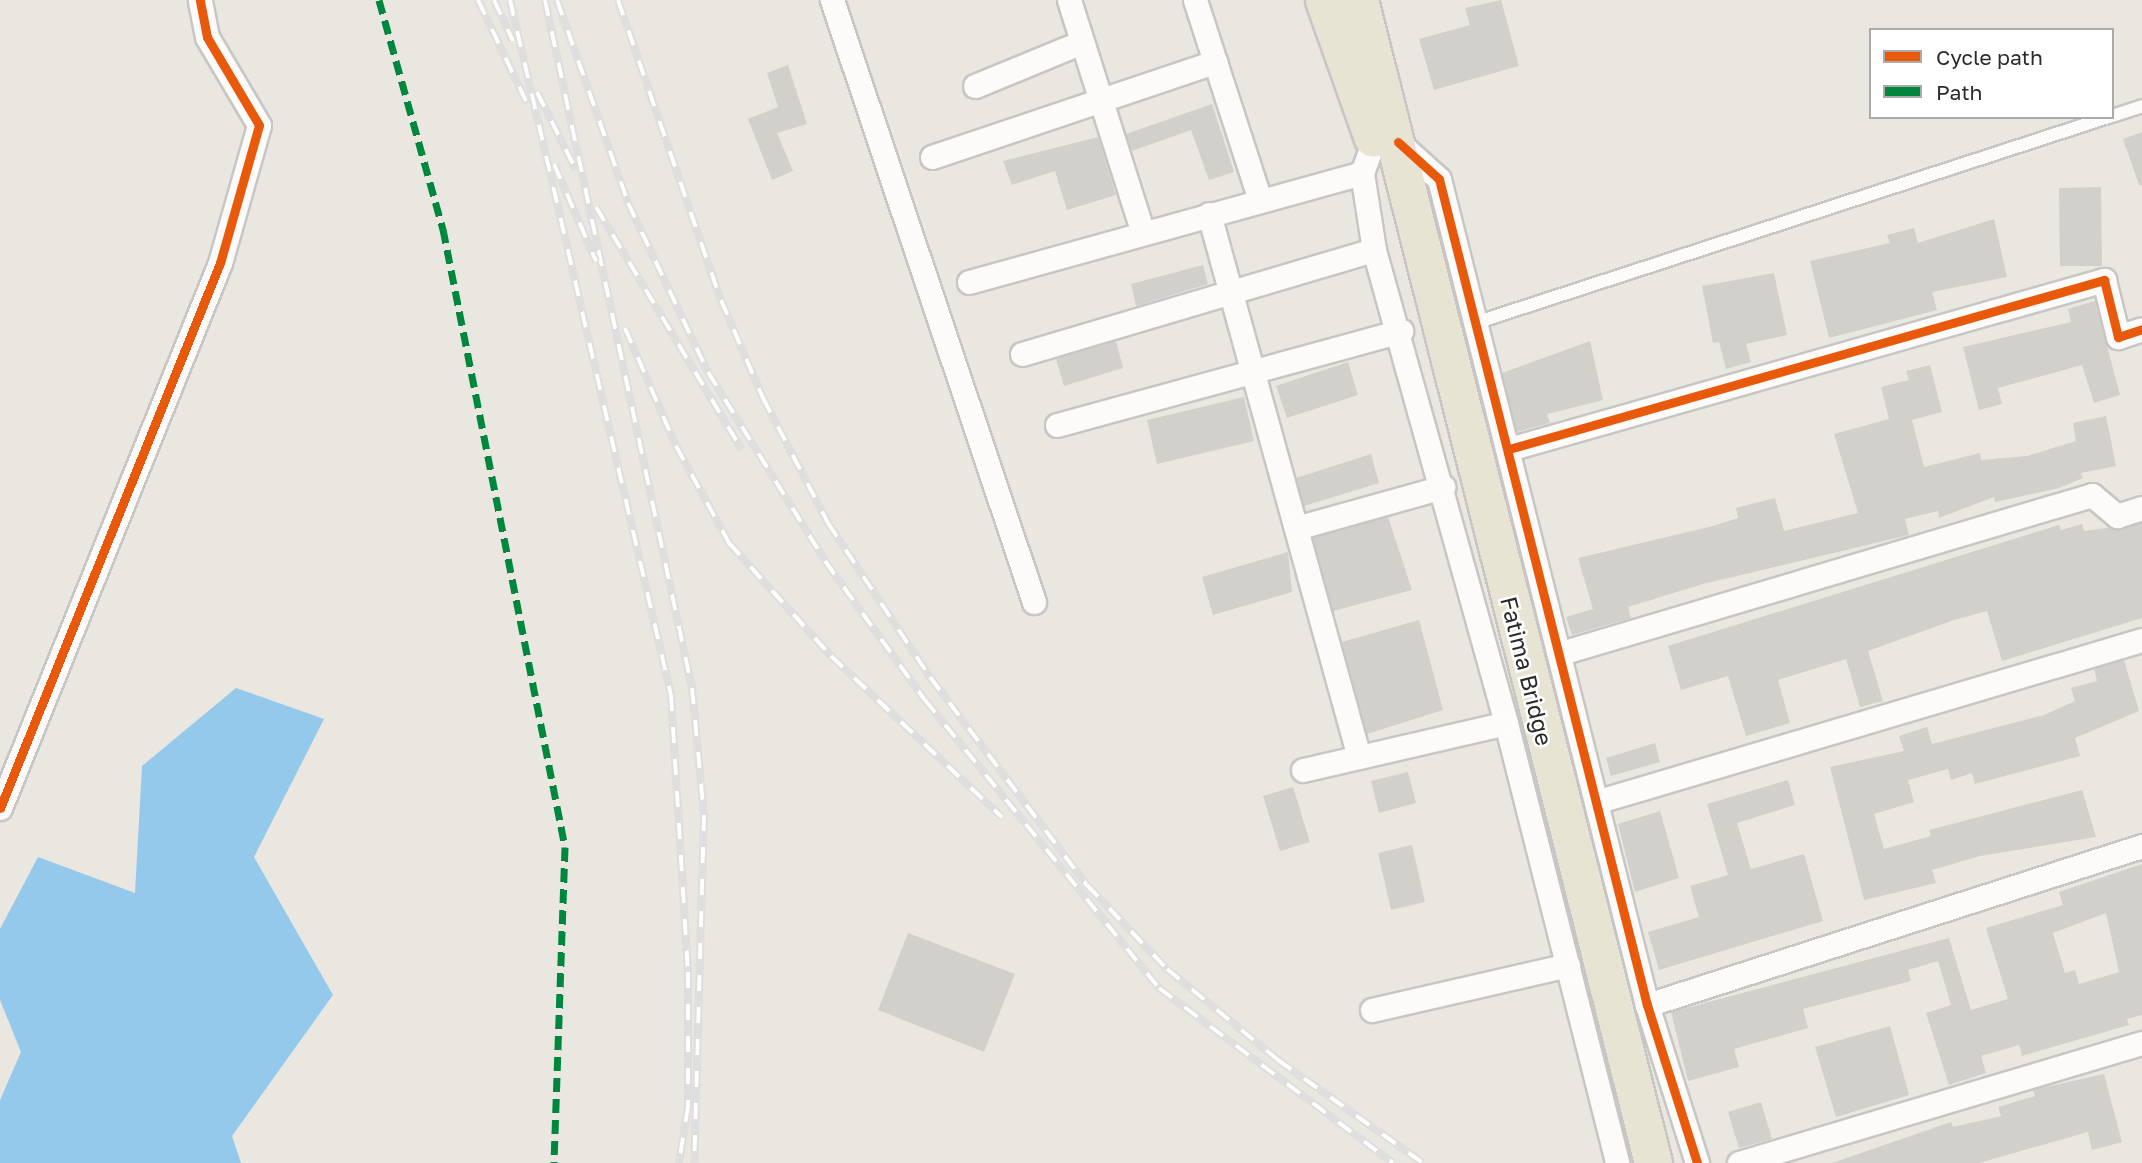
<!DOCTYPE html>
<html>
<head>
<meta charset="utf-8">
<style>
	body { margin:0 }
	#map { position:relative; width:2142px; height:1163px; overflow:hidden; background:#eae7e0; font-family:"Golos Text",sans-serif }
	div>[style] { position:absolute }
	.water>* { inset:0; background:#94c9eb }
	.building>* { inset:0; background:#d2d0cb }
	.roads { filter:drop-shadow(2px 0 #c7c6c5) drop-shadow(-2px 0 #c7c6c5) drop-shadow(0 2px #c7c6c5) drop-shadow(0 -2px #c7c6c5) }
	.service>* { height:12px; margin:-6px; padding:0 6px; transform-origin:6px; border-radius:6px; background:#fcfbfa }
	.minor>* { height:23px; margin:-11.5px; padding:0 11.5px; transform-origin:11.5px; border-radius:11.5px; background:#fcfbfa }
	.primary>* { height:37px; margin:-18.5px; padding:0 18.5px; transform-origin:18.5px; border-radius:18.5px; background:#e7e4d4 }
	.rail>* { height:8px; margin-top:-4px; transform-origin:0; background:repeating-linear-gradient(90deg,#fff 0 16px,#dedede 0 32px); box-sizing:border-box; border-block:2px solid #dedede }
	.quiet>* { height:7px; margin-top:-3.5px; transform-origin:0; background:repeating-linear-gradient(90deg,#00873e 0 14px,transparent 0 21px) }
	.cycleway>* { height:9px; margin:-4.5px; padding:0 4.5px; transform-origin:4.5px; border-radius:4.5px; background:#e8590c }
	span { translate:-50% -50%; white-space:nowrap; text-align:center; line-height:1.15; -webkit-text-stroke:5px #fff; paint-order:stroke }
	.street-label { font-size:23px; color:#2b2b2b }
	.legend { position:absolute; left:1869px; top:28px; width:245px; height:91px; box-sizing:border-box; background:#fff; border:2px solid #aaa; margin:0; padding:9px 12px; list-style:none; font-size:21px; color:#2b2b2b }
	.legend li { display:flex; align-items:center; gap:14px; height:35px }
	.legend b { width:35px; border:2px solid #aaa }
</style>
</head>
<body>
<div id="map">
	<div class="water">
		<div style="clip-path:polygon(236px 688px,324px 719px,254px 857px,333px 995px,232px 1136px,241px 1163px,0 1163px,0 1100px,21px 1052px,0 1000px,0 929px,38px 857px,135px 893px,142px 766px)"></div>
	</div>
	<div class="building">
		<div style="clip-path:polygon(1501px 0,1519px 66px,1434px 90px,1419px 39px,1470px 25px,1465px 8px)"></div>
		<div style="clip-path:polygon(788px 65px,807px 124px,777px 133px,793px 171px,772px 180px,748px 119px,778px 107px,767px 73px)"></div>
		<div style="clip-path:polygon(1212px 104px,1234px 172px,1209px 180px,1191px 130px,1132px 151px,1126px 134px)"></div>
		<div style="clip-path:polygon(2142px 132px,2142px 185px,2139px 185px,2123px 139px)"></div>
		<div style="clip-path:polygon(1098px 137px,1116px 195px,1067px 210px,1055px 171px,1012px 185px,1003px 161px)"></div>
		<div style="clip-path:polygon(2101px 187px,2102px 266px,2060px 266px,2059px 188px)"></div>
		<div style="clip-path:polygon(1994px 219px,2007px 277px,1932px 292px,1937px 310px,1829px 338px,1810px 261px,1890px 243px,1887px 235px,1914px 228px,1918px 243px)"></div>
		<div style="clip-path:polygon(1203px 265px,1208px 284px,1136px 306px,1131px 284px)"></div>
		<div style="clip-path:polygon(1774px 273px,1787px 335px,1746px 344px,1751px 362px,1726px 369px,1719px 342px,1713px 343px,1702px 286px)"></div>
		<div style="clip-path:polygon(2095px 301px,2120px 395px,2094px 403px,2082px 365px,1998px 388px,2002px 404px,1979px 410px,1963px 347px,2071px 322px,2068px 309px)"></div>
		<div style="clip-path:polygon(1116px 341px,1123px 368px,1064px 386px,1056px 359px)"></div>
		<div style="clip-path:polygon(1590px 341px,1603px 400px,1547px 414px,1550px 423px,1517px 432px,1502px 373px)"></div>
		<div style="clip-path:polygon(1348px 362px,1358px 395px,1287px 418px,1276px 386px)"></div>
		<div style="clip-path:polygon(1930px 365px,1942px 412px,1912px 420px,1924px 467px,1980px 453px,1981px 460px,2027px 456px,2076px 441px,2073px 423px,2106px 416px,2116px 466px,2081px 473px,2083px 478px,2059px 488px,1995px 502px,1994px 497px,1939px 518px,1938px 511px,1905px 519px,1909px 535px,1703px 584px,1628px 607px,1631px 618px,1572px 635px,1566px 617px,1593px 609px,1578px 558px,1713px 526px,1738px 518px,1736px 508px,1775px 498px,1784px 531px,1858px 513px,1834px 434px,1889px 419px,1881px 387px,1909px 380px,1906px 371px)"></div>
		<div style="clip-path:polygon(1244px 397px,1254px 441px,1157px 464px,1147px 420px)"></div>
		<div style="clip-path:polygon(1371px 454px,1379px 483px,1304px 506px,1296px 478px)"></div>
		<div style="clip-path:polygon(1388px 517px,1412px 590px,1333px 611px,1313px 538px)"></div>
		<div style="clip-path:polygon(2142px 523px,2142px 618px,2002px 661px,1987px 611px,1954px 620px,1868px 651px,1883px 701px,1860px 707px,1846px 659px,1778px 680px,1790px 723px,1746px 736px,1728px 676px,1681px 690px,1668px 646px,2059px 525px,2061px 530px,2082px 524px,2084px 531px)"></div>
		<div style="clip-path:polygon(1288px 552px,1292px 592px,1213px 615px,1202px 577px)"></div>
		<div style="clip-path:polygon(1419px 620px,1443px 710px,1367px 734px,1342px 642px)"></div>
		<div style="clip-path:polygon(2124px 660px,2139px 711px,2075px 738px,2080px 756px,1975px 784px,1972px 773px,1951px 780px,1948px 769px,1908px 780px,1914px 802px,1874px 814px,1884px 849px,1931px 836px,1929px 830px,2082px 790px,2096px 837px,1980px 856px,1932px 870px,1936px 883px,1864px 900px,1830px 767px,1904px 751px,1899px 736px,1927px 727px,1932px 744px,2044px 715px,2075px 701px,2071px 688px,2097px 681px,2094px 669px)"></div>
		<div style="clip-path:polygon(1655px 743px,1660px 762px,1611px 776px,1606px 758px)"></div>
		<div style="clip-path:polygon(1408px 772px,1416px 803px,1379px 813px,1371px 781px)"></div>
		<div style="clip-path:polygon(1788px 780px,1795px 805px,1737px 823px,1751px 869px,1804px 854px,1823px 921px,1659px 970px,1648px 932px,1699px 917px,1690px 886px,1728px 875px,1707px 804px)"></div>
		<div style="clip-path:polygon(1293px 787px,1310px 842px,1280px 851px,1263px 796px)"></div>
		<div style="clip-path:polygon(1660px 811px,1679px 878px,1635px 892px,1618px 824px)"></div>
		<div style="clip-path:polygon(1412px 845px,1425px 902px,1391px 910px,1378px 853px)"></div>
		<div style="clip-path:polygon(evenodd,2142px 864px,2142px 1015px,2127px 1019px,2129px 1025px,2022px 1056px,2019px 1045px,1981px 1056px,1986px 1073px,1949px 1085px,1926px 1013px,1951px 1005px,1938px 961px,1908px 970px,1911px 981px,1803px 1009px,1808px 1028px,1734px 1049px,1739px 1067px,1688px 1081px,1671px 1012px,1949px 938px,1971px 1010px,2008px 999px,1986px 928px,2063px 905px,2059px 892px,2142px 864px,2106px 913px,2119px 972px,2079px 984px,2075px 970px,2065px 973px,2053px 933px,2106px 913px)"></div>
		<div style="clip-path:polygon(908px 933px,1015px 974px,984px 1052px,878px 1010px)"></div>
		<div style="clip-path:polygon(1890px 1026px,1909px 1095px,1836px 1117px,1815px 1047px)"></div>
		<div style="clip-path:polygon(2104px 1074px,2122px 1142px,2092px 1150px,2088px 1132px,1979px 1163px,1832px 1163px,1951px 1122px,1953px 1127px,2001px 1116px,1998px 1107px,2035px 1096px,2033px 1090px)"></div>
		<div style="clip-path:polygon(1761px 1102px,1772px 1139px,1739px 1148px,1728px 1112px)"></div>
	</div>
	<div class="roads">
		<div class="service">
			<div style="left:2112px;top:116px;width:32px;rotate:-18deg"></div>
			<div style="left:1478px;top:322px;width:663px;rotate:-18.02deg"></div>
		</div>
		<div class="minor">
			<div style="left:832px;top:0;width:635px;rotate:71.45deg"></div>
			<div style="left:1069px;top:0;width:244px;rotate:72.4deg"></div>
			<div style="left:1195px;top:0;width:210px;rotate:72deg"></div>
			<div style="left:975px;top:86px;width:116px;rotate:-22.4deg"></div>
			<div style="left:1374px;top:140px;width:35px;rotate:110deg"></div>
			<div style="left:1362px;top:173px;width:78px;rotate:81.1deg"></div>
			<div style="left:1374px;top:250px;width:491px;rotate:74.4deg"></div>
			<div style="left:1506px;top:723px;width:454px;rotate:75.8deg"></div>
			<div style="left:1398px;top:142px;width:55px;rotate:42.1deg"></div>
			<div style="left:1439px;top:179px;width:852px;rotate:75.87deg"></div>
			<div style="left:1647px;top:1005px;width:166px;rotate:72.4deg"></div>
			<div style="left:932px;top:157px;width:299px;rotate:-18.6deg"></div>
			<div style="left:1209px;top:214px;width:563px;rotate:74.56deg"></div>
			<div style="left:969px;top:282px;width:408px;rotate:-15.5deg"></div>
			<div style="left:1022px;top:354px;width:367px;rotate:-16.5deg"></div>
			<div style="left:1057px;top:425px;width:357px;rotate:-15.3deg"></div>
			<div style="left:1509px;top:449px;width:619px;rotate:-15.86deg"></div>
			<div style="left:2104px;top:280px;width:59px;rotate:76.2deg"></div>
			<div style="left:2118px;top:337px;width:25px;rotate:-18deg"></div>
			<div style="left:1296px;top:528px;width:153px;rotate:-15.6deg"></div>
			<div style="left:1561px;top:653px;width:554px;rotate:-16.57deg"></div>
			<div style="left:2092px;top:495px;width:33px;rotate:40deg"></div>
			<div style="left:2117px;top:516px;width:26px;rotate:-18deg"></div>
			<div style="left:1303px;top:770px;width:208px;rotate:-13deg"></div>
			<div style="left:1599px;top:801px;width:566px;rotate:-16.52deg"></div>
			<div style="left:0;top:808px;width:588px;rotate:-68.02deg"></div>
			<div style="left:220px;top:263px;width:143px;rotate:-74.2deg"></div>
			<div style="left:259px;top:125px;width:102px;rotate:-120.6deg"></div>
			<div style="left:207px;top:37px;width:38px;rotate:-101deg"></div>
			<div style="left:1647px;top:1005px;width:520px;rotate:-17.81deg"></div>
			<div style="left:1372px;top:1010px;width:201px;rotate:-12.9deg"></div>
			<div style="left:1739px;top:1163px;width:420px;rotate:-16.6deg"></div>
		</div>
		<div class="primary">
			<div style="left:1324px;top:0;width:146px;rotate:70.5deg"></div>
			<div style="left:1359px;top:0;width:1200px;rotate:75.81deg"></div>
		</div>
	</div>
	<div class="rail">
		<div style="left:478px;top:0;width:114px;rotate:64.6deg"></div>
		<div style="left:494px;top:0;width:45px;rotate:65.1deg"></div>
		<div style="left:510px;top:0;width:713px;rotate:76.96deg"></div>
		<div style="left:671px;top:695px;width:278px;rotate:86.5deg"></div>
		<div style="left:688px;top:972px;width:134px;rotate:90deg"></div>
		<div style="left:688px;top:1106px;width:58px;rotate:99deg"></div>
		<div style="left:545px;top:0;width:704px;rotate:77.94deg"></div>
		<div style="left:692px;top:688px;width:128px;rotate:84.6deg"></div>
		<div style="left:704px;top:815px;width:348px;rotate:91.6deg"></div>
		<div style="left:557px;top:0;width:215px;rotate:70.7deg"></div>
		<div style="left:628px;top:203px;width:187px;rotate:64.7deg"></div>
		<div style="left:708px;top:372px;width:222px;rotate:58.2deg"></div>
		<div style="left:825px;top:561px;width:171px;rotate:54.3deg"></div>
		<div style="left:925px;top:700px;width:371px;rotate:50.9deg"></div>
		<div style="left:1159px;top:988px;width:292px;rotate:36.8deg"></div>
		<div style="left:618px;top:0;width:317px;rotate:71.1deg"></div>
		<div style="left:721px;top:300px;width:107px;rotate:66.8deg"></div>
		<div style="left:763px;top:398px;width:141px;rotate:62.5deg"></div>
		<div style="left:828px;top:523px;width:185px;rotate:56.5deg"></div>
		<div style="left:930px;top:677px;width:261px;rotate:53deg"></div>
		<div style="left:1087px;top:885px;width:116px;rotate:46.4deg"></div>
		<div style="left:1167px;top:969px;width:144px;rotate:39.3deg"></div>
		<div style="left:1278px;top:1060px;width:178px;rotate:35.4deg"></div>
		<div style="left:537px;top:92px;width:87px;rotate:63.4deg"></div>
		<div style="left:554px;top:164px;width:106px;rotate:66.6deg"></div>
		<div style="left:596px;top:207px;width:283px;rotate:59deg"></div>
		<div style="left:625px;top:328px;width:129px;rotate:66.6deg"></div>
		<div style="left:676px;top:446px;width:111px;rotate:61.3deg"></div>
		<div style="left:729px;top:543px;width:152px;rotate:47.9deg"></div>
		<div style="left:831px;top:656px;width:235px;rotate:43.3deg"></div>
	</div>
	<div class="quiet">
		<div style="left:379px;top:0;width:238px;rotate:74.4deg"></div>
		<div style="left:443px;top:229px;width:630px;rotate:78.83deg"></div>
		<div style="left:565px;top:847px;width:316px;rotate:92deg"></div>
	</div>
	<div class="cycleway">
		<div style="left:1398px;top:142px;width:55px;rotate:42.1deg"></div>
		<div style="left:1439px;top:179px;width:852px;rotate:75.87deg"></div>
		<div style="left:1647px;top:1005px;width:166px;rotate:72.4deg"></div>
		<div style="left:1509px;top:449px;width:619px;rotate:-15.86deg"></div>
		<div style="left:2104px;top:280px;width:59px;rotate:76.2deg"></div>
		<div style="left:2118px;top:337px;width:25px;rotate:-18deg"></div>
		<div style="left:0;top:808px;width:588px;rotate:-68.02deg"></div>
		<div style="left:220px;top:263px;width:143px;rotate:-74.2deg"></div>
		<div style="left:259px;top:125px;width:102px;rotate:-120.6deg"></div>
		<div style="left:207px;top:37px;width:38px;rotate:-101deg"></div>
	</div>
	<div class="street-label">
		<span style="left:1527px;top:671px;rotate:76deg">Fatima Bridge</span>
	</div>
	<ul class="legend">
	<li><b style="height:9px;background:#e8590c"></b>Cycle path</li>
	<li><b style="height:9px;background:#00873e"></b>Path</li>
	</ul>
</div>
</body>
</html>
